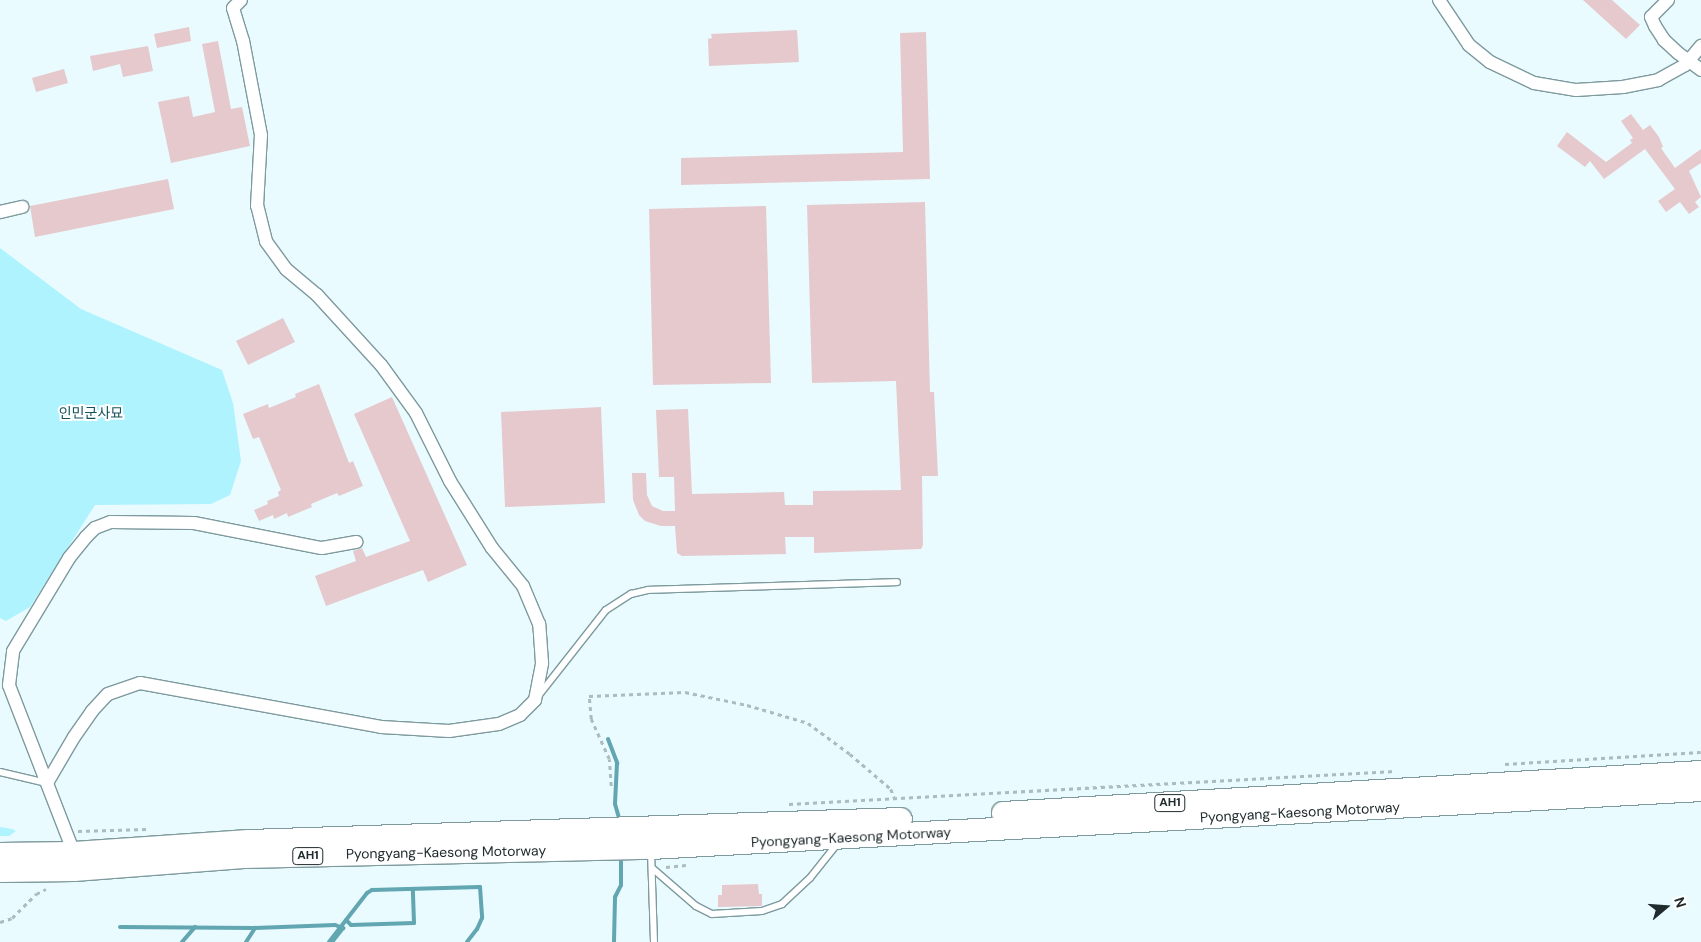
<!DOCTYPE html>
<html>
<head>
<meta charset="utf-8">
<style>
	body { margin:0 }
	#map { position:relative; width:1701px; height:942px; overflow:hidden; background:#e9fbfe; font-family:"DM Sans","Noto Sans KR",sans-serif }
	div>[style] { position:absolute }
	.green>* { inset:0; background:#aff3ff }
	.stream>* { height:4px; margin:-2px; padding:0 2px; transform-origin:2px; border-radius:2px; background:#61a6b1 }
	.building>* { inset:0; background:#e5c9cd }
	.path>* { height:2.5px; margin-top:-1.25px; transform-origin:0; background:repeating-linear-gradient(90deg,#abbbbe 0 4px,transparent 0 8px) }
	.roads { filter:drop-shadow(1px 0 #7e9a9e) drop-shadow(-1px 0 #7e9a9e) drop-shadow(0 1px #7e9a9e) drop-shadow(0 -1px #7e9a9e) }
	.lane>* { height:6px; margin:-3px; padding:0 3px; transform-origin:3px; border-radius:3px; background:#fff }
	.street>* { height:12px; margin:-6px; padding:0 6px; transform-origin:6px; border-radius:6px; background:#fff }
	.highway>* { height:22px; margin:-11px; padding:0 11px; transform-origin:11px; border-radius:11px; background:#fff }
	span { translate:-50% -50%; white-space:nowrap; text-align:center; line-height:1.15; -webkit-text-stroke:4px #fff; paint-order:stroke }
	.shield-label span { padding:1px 4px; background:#fff; border:1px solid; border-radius:4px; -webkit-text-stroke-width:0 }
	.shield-label { font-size:12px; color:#202b2d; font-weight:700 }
	.park-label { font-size:14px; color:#16535b }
	.street-label { font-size:14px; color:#202b2d }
	.north { position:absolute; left:1641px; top:882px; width:50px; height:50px; -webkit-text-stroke:4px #fff; paint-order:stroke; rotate:72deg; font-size:14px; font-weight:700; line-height:20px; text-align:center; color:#202b2d }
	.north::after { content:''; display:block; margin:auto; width:18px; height:22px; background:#202b2d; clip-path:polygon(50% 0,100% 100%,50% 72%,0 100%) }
</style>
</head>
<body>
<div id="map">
	<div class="green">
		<div style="clip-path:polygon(0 248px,81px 309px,222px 370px,233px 403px,241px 461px,230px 495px,211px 504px,95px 505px,30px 607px,6px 621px,0 618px)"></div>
		<div style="clip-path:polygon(0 827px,12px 829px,16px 831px,9px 836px,0 836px)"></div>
	</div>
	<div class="stream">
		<div style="left:608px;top:739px;width:26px;rotate:69deg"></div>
		<div style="left:617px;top:763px;width:41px;rotate:92.8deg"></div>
		<div style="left:615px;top:804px;width:19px;rotate:74deg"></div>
		<div style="left:346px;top:920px;width:7px;rotate:45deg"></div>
		<div style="left:351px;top:925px;width:63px;rotate:-1.8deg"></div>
		<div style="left:414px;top:923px;width:34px;rotate:-92deg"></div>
		<div style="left:120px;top:927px;width:135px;rotate:0.4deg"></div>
		<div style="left:255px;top:928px;width:80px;rotate:-2.1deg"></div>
		<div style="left:335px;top:925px;width:9px;rotate:21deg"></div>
		<div style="left:343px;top:928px;width:18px;rotate:128deg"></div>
		<div style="left:182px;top:942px;width:20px;rotate:-49deg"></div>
		<div style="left:246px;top:942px;width:17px;rotate:-57deg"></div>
		<div style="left:329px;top:942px;width:62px;rotate:-52.2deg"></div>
		<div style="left:367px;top:893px;width:6px;rotate:-31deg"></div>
		<div style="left:372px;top:890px;width:108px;rotate:-1.6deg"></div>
		<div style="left:480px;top:887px;width:31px;rotate:86deg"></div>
		<div style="left:482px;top:918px;width:12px;rotate:114deg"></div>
		<div style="left:477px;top:929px;width:16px;rotate:128deg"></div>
		<div style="left:614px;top:942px;width:45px;rotate:-88.7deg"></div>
		<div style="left:615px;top:897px;width:13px;rotate:-63deg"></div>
		<div style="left:621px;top:885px;width:29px;rotate:-90deg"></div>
	</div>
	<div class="building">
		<div style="clip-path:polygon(1583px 0,1612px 0,1640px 25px,1626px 39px)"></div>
		<div style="clip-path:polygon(189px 27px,191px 41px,157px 48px,154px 34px)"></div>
		<div style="clip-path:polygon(797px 30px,799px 62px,709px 66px,708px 39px,712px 38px,711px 34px)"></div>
		<div style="clip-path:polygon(926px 32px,930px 179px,681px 185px,681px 158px,903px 152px,900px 33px)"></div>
		<div style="clip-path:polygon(218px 41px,231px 109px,242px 107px,250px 146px,171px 163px,158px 102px,189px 96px,193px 117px,215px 112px,202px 44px)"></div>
		<div style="clip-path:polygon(148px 46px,153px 71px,123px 77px,120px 64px,93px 71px,90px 56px)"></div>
		<div style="clip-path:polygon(64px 69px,68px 83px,36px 92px,32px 78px)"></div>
		<div style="clip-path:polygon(1631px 114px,1643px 130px,1650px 125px,1659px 137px,1663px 147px,1661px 148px,1675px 168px,1701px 149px,1701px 163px,1689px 171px,1701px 197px,1695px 202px,1699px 207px,1689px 214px,1680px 202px,1666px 212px,1658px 201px,1675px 189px,1645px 149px,1604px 179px,1590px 161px,1585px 167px,1557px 146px,1567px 132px,1606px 162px,1632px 143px,1630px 140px,1633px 138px,1621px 121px)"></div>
		<div style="clip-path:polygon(168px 179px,174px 209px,35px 237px,30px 206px)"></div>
		<div style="clip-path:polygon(925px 202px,930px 392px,934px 392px,938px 476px,922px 476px,923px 545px,921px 549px,814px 553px,814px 537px,785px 537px,786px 554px,682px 556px,677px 553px,675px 526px,661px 526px,645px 521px,639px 515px,633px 500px,632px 473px,646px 473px,647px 495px,652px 506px,663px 511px,675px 511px,674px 477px,659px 477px,656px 410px,688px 409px,692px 494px,784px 492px,785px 505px,813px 505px,813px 491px,901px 490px,896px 381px,812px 383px,807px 205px)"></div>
		<div style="clip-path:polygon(766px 206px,771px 383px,653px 385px,649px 209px)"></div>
		<div style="clip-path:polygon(283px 318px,295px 342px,248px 365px,236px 341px)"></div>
		<div style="clip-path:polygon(319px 384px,349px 463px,353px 461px,363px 486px,339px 496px,337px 493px,311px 504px,312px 507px,288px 517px,287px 513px,274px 519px,273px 515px,259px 521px,254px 510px,268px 504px,267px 501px,279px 496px,278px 492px,281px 490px,259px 437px,253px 439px,243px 414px,268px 404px,269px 408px,296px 397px,295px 394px)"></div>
		<div style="clip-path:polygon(392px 397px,467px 565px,428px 582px,423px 570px,326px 606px,315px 576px,356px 561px,353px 551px,362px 548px,366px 557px,410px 541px,354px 414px)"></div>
		<div style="clip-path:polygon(601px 407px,605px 503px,505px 507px,501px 412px)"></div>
		<div style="clip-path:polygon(758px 884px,759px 894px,762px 894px,762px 906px,718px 907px,718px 895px,722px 895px,722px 885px)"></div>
	</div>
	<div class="path">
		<div style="left:1505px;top:764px;width:196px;rotate:-3.5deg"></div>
		<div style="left:611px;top:786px;width:27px;rotate:-94deg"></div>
		<div style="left:609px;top:759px;width:44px;rotate:-114.2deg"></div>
		<div style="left:591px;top:719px;width:23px;rotate:-95deg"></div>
		<div style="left:589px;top:696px;width:96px;rotate:-2.4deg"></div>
		<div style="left:685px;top:692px;width:63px;rotate:11.8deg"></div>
		<div style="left:747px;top:705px;width:64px;rotate:16.4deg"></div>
		<div style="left:808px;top:723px;width:52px;rotate:36.4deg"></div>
		<div style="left:850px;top:754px;width:54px;rotate:40.5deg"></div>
		<div style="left:891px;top:789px;width:9px;rotate:69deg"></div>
		<div style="left:789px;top:804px;width:607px;rotate:-3.12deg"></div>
		<div style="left:78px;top:831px;width:69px;rotate:-1.7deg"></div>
		<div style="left:666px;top:867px;width:20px;rotate:-6deg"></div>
		<div style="left:0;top:922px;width:13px;rotate:-18deg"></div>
		<div style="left:12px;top:918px;width:34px;rotate:-45deg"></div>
		<div style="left:36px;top:894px;width:11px;rotate:-27deg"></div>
	</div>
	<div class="roads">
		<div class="lane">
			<div style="left:539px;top:695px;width:108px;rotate:-51.8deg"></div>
			<div style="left:606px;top:610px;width:30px;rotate:-33deg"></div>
			<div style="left:631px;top:594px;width:17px;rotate:-13deg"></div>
			<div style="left:648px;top:590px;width:249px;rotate:-1.8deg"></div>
			<div style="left:0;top:772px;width:48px;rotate:13.2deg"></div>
			<div style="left:651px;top:852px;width:90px;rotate:88.1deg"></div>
			<div style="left:652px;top:868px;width:58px;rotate:40.8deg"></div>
			<div style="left:696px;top:906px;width:18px;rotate:27deg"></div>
			<div style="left:712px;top:914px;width:50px;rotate:-3.4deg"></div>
			<div style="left:762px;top:911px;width:21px;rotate:-19deg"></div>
			<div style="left:782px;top:904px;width:38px;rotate:-43deg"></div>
			<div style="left:810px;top:878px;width:43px;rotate:-51.5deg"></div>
		</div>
		<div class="street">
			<div style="left:1439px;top:0;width:54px;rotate:56.3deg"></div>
			<div style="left:1469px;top:45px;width:27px;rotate:39deg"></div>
			<div style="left:1490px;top:62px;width:49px;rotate:25.5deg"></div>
			<div style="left:1534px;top:83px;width:43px;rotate:9.5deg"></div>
			<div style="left:1576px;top:90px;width:47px;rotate:-3.7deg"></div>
			<div style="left:1623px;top:87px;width:36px;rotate:-11deg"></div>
			<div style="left:1658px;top:80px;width:31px;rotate:-29deg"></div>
			<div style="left:1685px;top:65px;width:25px;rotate:-50deg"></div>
			<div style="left:1668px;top:0;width:24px;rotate:135deg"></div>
			<div style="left:1651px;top:17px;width:10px;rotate:66deg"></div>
			<div style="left:1655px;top:26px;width:17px;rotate:57deg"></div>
			<div style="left:1664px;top:40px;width:19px;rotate:43deg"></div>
			<div style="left:1678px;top:53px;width:29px;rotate:36deg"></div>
			<div style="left:0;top:212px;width:23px;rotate:-13deg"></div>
			<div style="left:47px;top:783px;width:53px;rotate:-59.6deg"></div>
			<div style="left:74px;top:737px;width:32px;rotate:-55deg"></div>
			<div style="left:92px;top:711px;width:23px;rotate:-47deg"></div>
			<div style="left:108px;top:694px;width:34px;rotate:-19deg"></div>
			<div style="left:140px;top:683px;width:245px;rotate:10.3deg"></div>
			<div style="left:381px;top:727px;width:68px;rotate:3.4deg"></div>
			<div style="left:449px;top:731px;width:50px;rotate:-8deg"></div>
			<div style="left:499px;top:724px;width:23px;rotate:-23deg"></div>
			<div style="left:520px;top:715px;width:21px;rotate:-45deg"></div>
			<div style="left:535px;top:700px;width:38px;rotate:-79deg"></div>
			<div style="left:542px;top:663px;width:39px;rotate:-94deg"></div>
			<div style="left:539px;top:624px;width:41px;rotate:-112.8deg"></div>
			<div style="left:523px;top:586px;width:49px;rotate:-129.2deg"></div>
			<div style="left:492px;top:548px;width:79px;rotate:-122.1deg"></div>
			<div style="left:450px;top:481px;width:76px;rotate:-116.6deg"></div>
			<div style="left:416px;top:413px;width:59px;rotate:-126.1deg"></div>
			<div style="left:381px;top:365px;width:95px;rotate:-132.4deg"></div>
			<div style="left:317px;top:295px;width:40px;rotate:-140deg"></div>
			<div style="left:286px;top:269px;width:34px;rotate:-126deg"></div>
			<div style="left:266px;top:241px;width:36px;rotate:-104deg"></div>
			<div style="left:257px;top:206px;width:71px;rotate:-86.8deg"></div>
			<div style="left:261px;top:135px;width:96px;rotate:-100.8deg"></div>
			<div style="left:243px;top:41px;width:34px;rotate:-107deg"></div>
			<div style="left:233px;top:8px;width:11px;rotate:-45deg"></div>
			<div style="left:74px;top:853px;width:180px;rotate:-111.2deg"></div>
			<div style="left:9px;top:685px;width:34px;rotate:-83deg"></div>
			<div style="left:13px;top:651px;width:109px;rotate:-58.9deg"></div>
			<div style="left:69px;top:558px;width:27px;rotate:-51deg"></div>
			<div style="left:86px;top:537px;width:13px;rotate:-45deg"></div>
			<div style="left:95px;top:528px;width:17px;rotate:-21deg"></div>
			<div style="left:111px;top:522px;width:83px;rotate:0.7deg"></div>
			<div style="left:194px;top:523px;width:130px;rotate:11.1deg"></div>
			<div style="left:322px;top:548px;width:35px;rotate:-10deg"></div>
		</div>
		<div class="highway">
			<div style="left:1003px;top:813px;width:699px;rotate:-3.36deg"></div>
			<div style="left:0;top:854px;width:74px;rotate:-0.8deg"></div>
			<div style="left:74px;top:853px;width:175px;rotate:-3.9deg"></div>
			<div style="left:249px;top:841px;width:652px;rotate:-1.93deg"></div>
			<div style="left:0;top:871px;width:74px;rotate:-0.8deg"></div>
			<div style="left:74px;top:870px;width:170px;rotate:-4.4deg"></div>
			<div style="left:244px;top:857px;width:407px;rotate:-1.3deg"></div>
			<div style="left:651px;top:848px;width:1052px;rotate:-3.16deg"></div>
		</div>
	</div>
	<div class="shield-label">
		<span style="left:1170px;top:803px">AH1</span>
		<span style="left:308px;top:856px">AH1</span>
	</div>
	<div class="park-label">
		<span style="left:91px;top:413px">인민군사묘</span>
	</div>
	<div class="street-label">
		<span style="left:1300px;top:812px;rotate:-3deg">Pyongyang-Kaesong Motorway</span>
		<span style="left:851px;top:837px;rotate:-3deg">Pyongyang-Kaesong Motorway</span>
		<span style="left:446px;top:852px;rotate:-1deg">Pyongyang-Kaesong Motorway</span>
	</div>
	<div class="north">N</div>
</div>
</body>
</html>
